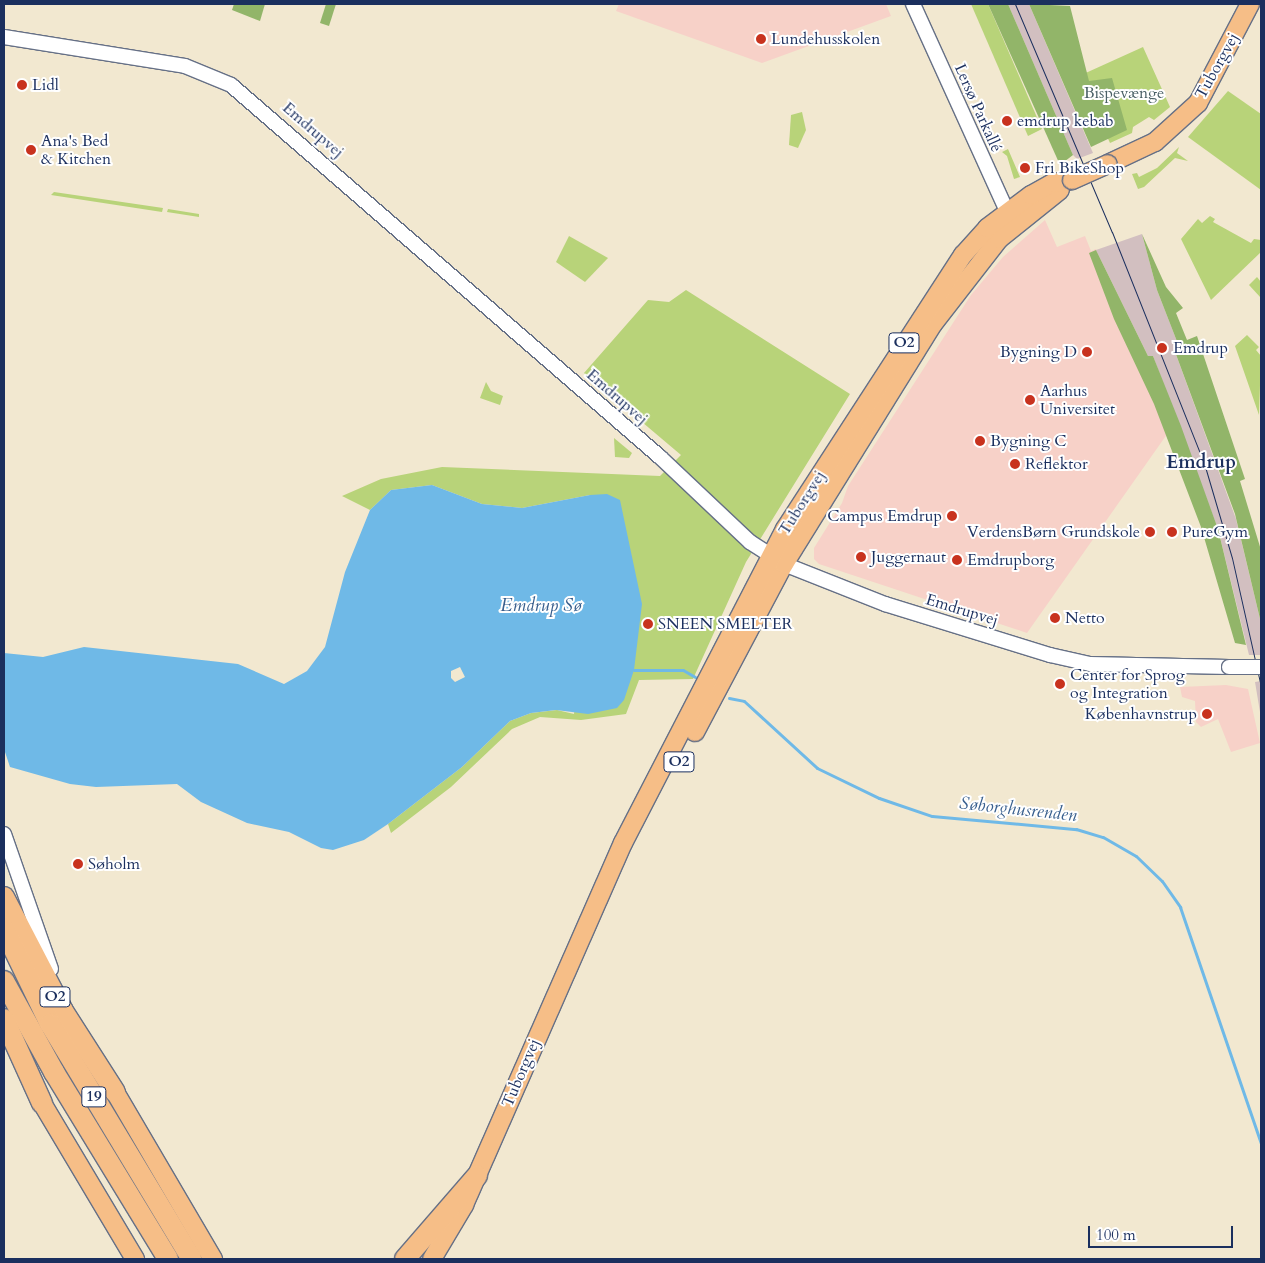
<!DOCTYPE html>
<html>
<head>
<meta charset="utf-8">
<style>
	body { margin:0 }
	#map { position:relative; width:1265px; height:1263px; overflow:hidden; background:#f2e8d0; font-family:Cardo,serif }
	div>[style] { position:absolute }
	.built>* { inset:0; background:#f7d1c8 }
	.industrial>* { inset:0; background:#d2bfc0 }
	.green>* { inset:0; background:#b8d379 }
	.forest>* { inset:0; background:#92b569 }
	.water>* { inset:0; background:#6fb9e7 }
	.stream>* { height:3px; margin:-1.5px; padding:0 1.5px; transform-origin:1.5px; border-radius:1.5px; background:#6fb9e7 }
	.roads { filter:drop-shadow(1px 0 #667086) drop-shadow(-1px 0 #667086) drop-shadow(0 1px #667086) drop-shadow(0 -1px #667086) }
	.minor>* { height:14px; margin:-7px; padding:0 7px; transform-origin:7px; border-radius:7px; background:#fff }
	.major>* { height:18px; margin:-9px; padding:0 9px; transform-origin:9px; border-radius:9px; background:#f6be87 }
	.highway>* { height:20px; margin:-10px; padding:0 10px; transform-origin:10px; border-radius:10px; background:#f6be87 }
	.tram>* { height:1px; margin:-0.5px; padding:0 0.5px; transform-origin:0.5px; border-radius:0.5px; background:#1b2f5e }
	.bridges { filter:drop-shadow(1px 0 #667086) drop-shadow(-1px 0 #667086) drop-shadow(0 1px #667086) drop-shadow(0 -1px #667086) }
	.minor-bridge>* { height:14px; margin:-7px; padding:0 7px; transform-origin:7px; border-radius:7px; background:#fff }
	.major-bridge>* { height:18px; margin:-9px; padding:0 9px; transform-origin:9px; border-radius:9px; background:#f6be87 }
	.dots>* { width:14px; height:14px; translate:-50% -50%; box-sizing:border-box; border:2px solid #fff; border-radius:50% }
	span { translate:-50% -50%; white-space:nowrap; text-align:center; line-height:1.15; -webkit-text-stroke:4px #fff; paint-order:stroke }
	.shield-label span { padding:1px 4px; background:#fff; border:1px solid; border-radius:4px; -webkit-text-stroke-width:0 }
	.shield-label { font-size:15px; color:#1b2f5e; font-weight:700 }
	.poi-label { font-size:16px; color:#1b2f5e }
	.left { translate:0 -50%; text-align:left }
	.right { translate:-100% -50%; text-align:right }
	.street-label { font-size:16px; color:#1b2f5e }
	.park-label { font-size:16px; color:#4a6066 }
	.water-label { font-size:18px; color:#385f8e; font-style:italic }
	.quarter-label { font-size:19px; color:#1b2f5e; font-weight:700 }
	.frame { position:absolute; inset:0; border:5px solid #1b2f5e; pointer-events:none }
	.scale { position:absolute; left:1088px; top:1226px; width:145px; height:22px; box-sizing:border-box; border:2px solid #1b2f5e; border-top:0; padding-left:6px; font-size:15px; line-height:18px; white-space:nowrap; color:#1b2f5e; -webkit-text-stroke:4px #fff; paint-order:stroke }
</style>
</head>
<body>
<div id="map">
	<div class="built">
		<div style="clip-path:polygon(619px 4px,886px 4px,891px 16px,762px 63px,616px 11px)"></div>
		<div style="clip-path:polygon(1045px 220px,1057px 247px,1085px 236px,1091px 251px,1096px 249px,1170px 430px,1027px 633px,819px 564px,814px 559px,814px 548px,842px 503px,848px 486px,971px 295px,1003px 257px)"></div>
		<div style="clip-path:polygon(1226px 685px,1248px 689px,1260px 743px,1231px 752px,1218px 719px,1201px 727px,1196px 722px,1195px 701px,1182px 697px,1180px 687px)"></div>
	</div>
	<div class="industrial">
		<div style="clip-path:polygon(1008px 4px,1029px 4px,1093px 153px,1077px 159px,1073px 155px)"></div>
		<div style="clip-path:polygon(1142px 234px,1157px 290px,1178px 344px,1174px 349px,1236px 519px,1261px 623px,1261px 655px,1249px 655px,1218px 529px,1153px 356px,1148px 356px,1096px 250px)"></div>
		<div style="clip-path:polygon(1261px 681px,1261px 718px,1255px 682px)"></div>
	</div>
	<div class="green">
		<div style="clip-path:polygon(971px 4px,988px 4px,1042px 129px,1028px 136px)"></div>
		<div style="clip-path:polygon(1143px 47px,1170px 107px,1154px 120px,1149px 117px,1133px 127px,1132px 133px,1110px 143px,1079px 76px)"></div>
		<div style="clip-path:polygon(1228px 91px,1261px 114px,1261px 190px,1188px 137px)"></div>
		<div style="clip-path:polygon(802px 112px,806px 130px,798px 148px,789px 145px,791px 115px)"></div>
		<div style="clip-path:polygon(1179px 147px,1177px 153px,1188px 161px,1175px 158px,1144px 187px,1138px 189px,1132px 174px,1137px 173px,1139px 177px,1157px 168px)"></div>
		<div style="clip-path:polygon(1008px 149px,1020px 177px,1014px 179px,1007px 156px,1002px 152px)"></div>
		<div style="clip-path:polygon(54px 192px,163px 208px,162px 212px,51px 195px)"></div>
		<div style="clip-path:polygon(168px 209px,199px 214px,199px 217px,167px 212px)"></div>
		<div style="clip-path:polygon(1210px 216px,1215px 219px,1213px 222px,1251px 243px,1254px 239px,1261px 240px,1261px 252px,1211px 300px,1181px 239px,1198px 219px,1202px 223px)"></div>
		<div style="clip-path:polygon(569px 236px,608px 258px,585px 282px,556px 262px)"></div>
		<div style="clip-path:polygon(1257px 277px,1261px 282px,1261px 298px,1249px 285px)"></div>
		<div style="clip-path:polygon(686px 290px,850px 394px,746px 562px,693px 679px,639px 680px,626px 714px,581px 720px,540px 717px,512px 729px,451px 787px,391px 833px,388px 824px,462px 767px,510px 721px,531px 713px,557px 710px,574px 714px,590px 495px,522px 508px,482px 504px,432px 485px,391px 490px,370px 510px,342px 496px,381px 479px,442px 467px,660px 476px,681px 455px,584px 373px,648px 300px,669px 302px)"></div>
		<div style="clip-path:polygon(1247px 335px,1259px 347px,1256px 350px,1261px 356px,1259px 415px,1235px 346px)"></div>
		<div style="clip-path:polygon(486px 382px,491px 391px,503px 396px,500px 405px,480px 398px)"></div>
		<div style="clip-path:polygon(614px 438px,632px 453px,629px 458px,615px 457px)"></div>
	</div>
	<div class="forest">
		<div style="clip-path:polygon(234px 4px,265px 4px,260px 21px,232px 10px)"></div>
		<div style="clip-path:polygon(326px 4px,336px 4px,329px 26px,320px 23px)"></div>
		<div style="clip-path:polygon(988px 4px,1008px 4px,1073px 155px,1060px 165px)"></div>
		<div style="clip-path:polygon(1029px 4px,1070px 6px,1089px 81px,1112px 78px,1127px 130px,1091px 147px)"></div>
		<div style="clip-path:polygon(1142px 234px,1166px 287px,1183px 308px,1176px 313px,1187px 340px,1197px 336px,1245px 479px,1240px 481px,1261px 550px,1261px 623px,1235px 514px,1174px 349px,1178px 344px,1157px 290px)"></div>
		<div style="clip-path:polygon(1096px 250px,1148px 356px,1153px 356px,1181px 426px,1218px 529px,1246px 645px,1235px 643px,1201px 527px,1154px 404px,1114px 319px,1089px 253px)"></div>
	</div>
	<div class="water">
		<div style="clip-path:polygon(evenodd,432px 485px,482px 504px,522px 508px,590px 495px,607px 494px,620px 500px,642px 604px,634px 670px,624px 700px,617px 708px,588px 714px,556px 710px,531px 713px,510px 721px,462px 767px,388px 824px,364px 840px,333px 850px,321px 848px,289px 832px,247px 823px,201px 802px,177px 784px,96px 787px,70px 784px,10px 767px,4px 749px,4px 653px,43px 657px,84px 647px,238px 664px,284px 684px,307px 671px,325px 647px,345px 572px,370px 510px,391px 490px,432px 485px,460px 667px,465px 677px,455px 682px,451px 678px,451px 671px,460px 667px)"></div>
	</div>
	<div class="stream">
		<div style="left:634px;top:670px;width:49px"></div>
		<div style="left:683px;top:670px;width:14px;rotate:30deg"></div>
		<div style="left:729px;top:698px;width:15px;rotate:11deg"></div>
		<div style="left:744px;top:701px;width:99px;rotate:42.5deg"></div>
		<div style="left:817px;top:768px;width:69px;rotate:25.8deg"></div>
		<div style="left:879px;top:798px;width:56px;rotate:18.8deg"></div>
		<div style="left:932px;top:816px;width:145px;rotate:5.2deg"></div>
		<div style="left:1076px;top:829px;width:28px;rotate:17deg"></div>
		<div style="left:1103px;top:837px;width:38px;rotate:30deg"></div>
		<div style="left:1136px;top:856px;width:36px;rotate:44deg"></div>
		<div style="left:1162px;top:881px;width:32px;rotate:55deg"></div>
		<div style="left:1180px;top:907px;width:250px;rotate:71.1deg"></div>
	</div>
	<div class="roads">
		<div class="minor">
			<div style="left:913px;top:4px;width:239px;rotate:65.6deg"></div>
			<div style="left:4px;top:37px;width:183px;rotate:9.1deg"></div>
			<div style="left:185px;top:66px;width:50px;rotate:22.4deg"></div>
			<div style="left:231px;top:85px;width:568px;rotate:40.93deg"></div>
			<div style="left:660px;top:457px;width:124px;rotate:43.4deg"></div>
			<div style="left:750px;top:542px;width:40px;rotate:32.9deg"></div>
			<div style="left:784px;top:564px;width:109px;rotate:21.6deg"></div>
			<div style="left:885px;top:604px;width:173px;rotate:17.2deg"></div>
			<div style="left:1050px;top:655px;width:41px;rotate:12.7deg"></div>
			<div style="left:1090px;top:664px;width:139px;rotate:1.2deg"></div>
			<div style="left:4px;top:834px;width:143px;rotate:70.8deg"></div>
		</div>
		<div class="major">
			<div style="left:1108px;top:164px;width:52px;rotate:-25.1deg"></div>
			<div style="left:1155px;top:142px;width:58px;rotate:-42.2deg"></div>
			<div style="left:1198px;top:103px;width:112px;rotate:-62.3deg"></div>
			<div style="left:695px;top:732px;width:190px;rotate:-62.1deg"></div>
			<div style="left:784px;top:564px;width:282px;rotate:-58.2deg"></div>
			<div style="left:933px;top:324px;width:108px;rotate:-52.2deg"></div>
			<div style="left:999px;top:239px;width:78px;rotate:-38.8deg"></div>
			<div style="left:115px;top:1092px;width:194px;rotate:59.6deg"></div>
			<div style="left:42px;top:1103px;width:182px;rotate:59.2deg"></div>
			<div style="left:432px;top:1259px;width:63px;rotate:-59.3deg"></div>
			<div style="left:464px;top:1205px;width:395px;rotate:-66.3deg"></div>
			<div style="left:623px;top:843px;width:353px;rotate:-62.7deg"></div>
			<div style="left:785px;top:529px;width:327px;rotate:-57deg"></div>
			<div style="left:963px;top:255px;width:36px;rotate:-48deg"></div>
			<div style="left:987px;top:228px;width:55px;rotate:-36.9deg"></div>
			<div style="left:1031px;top:195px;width:25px;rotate:-29deg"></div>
			<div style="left:1053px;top:183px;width:19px;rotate:-9deg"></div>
		</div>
		<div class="highway">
			<div style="left:4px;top:897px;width:128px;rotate:62.6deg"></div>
			<div style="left:63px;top:1011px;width:96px;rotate:57.3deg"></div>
			<div style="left:4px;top:929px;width:106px;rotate:64.2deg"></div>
			<div style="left:50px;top:1024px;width:275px;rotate:58.9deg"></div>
			<div style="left:4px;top:981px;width:104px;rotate:61.2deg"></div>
			<div style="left:54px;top:1072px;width:219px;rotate:58.6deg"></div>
			<div style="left:4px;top:1019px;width:92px;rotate:65.7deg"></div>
			<div style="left:405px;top:1259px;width:110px;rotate:-49.1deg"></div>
		</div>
	</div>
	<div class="tram">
		<div style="left:1015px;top:4px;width:248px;rotate:67deg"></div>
		<div style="left:1112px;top:232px;width:249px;rotate:68.3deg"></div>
		<div style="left:1204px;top:463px;width:99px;rotate:73.6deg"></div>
		<div style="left:1232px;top:558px;width:132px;rotate:77.3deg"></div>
	</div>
	<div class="bridges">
		<div class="minor-bridge">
			<div style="left:1229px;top:667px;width:32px"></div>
		</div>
		<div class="major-bridge">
			<div style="left:1072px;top:180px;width:39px;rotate:-24deg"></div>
		</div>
	</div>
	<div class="dots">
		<div style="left:761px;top:39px;background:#c8321e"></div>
		<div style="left:22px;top:85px;background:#c8321e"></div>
		<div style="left:1007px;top:121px;background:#c8321e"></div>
		<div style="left:31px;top:150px;background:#c8321e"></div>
		<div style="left:1025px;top:168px;background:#c8321e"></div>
		<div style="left:1162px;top:348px;background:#c8321e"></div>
		<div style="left:1087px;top:352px;background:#c8321e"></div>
		<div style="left:1030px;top:400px;background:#c8321e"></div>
		<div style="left:980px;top:441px;background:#c8321e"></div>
		<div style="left:1015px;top:464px;background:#c8321e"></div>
		<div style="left:952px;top:516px;background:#c8321e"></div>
		<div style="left:1150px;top:532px;background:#c8321e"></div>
		<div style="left:1172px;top:532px;background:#c8321e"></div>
		<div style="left:861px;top:557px;background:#c8321e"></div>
		<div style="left:957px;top:560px;background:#c8321e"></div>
		<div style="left:1055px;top:618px;background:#c8321e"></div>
		<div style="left:648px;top:624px;background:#c8321e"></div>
		<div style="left:1060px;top:684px;background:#c8321e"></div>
		<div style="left:1207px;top:714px;background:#c8321e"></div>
		<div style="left:78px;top:864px;background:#c8321e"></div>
	</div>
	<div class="shield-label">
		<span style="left:904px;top:343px">O2</span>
		<span style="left:679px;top:762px">O2</span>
		<span style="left:55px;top:997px">O2</span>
		<span style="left:94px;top:1097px">19</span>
	</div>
	<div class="poi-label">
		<span class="left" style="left:771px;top:39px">Lundehusskolen</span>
		<span class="left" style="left:32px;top:85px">Lidl</span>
		<span class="left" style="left:1017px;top:121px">emdrup kebab</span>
		<span class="left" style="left:41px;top:150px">Ana's Bed<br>&amp; Kitchen</span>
		<span class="left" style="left:1035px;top:168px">Fri BikeShop</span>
		<span class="left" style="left:1173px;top:348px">Emdrup</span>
		<span class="right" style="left:1077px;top:352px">Bygning D</span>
		<span class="left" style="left:1040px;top:400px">Aarhus<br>Universitet</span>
		<span class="left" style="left:990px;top:441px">Bygning C</span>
		<span class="left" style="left:1025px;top:464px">Reflektor</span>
		<span class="right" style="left:942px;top:516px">Campus Emdrup</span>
		<span class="right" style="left:1140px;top:532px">VerdensBørn Grundskole</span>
		<span class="left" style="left:1182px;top:532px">PureGym</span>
		<span class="left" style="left:871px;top:557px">Juggernaut</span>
		<span class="left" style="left:967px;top:560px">Emdrupborg</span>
		<span class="left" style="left:1065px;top:618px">Netto</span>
		<span class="left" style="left:658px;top:624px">SNEEN SMELTER</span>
		<span class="left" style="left:1070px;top:684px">Center for Sprog<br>og Integration</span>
		<span class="right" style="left:1197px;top:714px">Københavnstrup</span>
		<span class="left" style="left:88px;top:864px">Søholm</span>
	</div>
	<div class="street-label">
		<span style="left:1217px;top:66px;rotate:-61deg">Tuborgvej</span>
		<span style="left:978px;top:108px;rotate:66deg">Lersø Parkallé</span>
		<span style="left:313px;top:130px;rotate:41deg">Emdrupvej</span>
		<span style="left:617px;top:397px;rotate:41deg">Emdrupvej</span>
		<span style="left:802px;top:503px;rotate:-58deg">Tuborgvej</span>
		<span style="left:962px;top:610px;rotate:17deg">Emdrupvej</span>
		<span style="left:521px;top:1073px;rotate:-67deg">Tuborgvej</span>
	</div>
	<div class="park-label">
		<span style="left:1124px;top:93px">Bispevænge</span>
	</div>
	<div class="water-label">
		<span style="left:541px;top:606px">Emdrup Sø</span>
		<span style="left:1018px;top:810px;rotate:6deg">Søborghusrenden</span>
	</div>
	<div class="quarter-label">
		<span style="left:1201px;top:463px">Emdrup</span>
	</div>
	<div class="frame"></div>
	<div class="scale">100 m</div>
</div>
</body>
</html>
